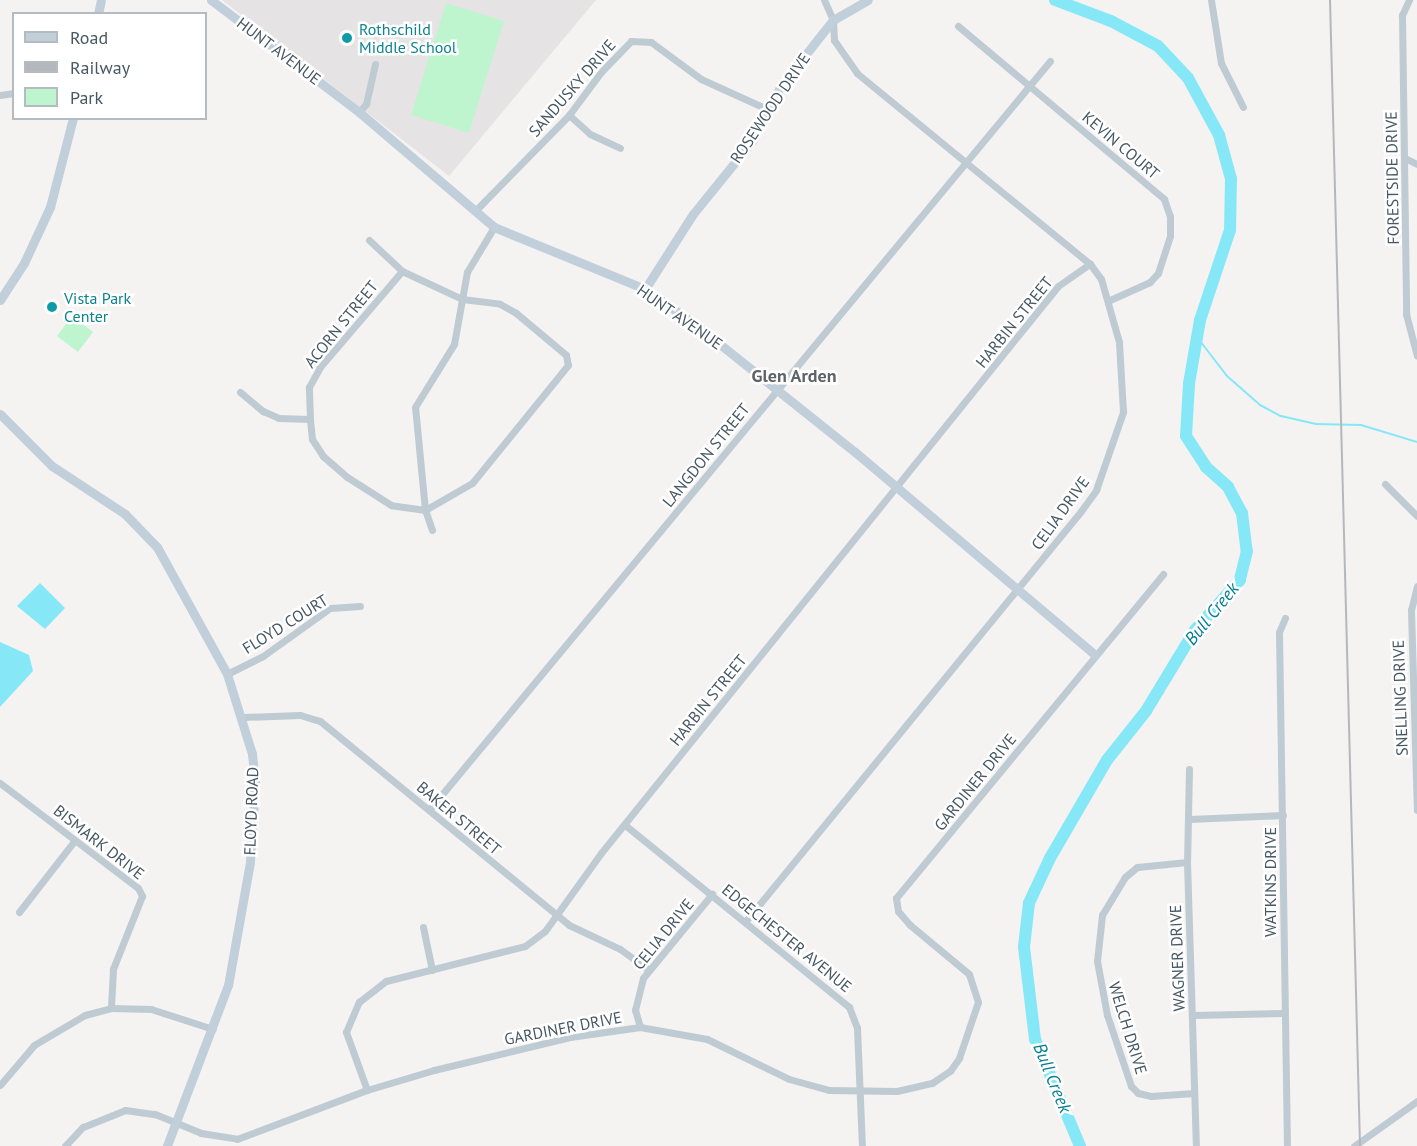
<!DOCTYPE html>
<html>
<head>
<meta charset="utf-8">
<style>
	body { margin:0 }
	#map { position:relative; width:1417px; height:1146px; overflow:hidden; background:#f5f2f2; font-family:"PT Sans",sans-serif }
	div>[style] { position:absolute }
	.education>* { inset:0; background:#e6e3e4 }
	.green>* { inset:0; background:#bef5cf }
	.water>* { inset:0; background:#86e8f7 }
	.stream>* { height:2px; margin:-1px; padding:0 1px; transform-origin:1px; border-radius:1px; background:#86e8f7 }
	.river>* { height:12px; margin:-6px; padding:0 6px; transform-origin:6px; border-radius:6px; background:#86e8f7 }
	.street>* { height:7px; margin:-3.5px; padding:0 3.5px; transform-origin:3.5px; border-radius:3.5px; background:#bfcbd3 }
	.secondary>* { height:9px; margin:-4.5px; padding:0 4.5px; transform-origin:4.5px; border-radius:4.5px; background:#c1cfdb }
	.rail>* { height:2px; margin:-1px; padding:0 1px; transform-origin:1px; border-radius:1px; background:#b4b8bd }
	.dots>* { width:16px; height:16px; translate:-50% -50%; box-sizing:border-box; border:3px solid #fff; border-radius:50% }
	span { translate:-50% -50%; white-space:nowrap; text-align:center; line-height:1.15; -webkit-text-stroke:5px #fff; paint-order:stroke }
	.culture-label { font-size:16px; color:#0d838f }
	.left { translate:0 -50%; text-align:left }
	.street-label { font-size:16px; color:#475863 }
	.neighbourhood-label { font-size:18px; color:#5e6368; font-weight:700 }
	.water-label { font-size:18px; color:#047f92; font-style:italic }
	.legend { position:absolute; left:12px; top:12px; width:195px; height:108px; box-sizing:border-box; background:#fff; border:2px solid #b5bcc1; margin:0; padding:8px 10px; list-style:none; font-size:18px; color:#475863 }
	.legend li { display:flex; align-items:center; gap:12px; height:30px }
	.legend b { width:30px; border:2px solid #b5bcc1 }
</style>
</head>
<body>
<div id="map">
	<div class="education">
		<div style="clip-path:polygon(222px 0,596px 0,449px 176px)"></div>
	</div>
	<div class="green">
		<div style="clip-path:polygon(446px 3px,504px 21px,469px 133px,411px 115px)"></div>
		<div style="clip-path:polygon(72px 316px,93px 332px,78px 352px,57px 336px)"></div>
	</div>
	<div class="water">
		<div style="clip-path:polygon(40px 583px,65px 608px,45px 629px,17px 606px)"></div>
		<div style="clip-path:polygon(0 642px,29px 655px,33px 671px,0 707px)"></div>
	</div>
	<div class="stream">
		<div style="left:1197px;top:337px;width:49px;rotate:52.4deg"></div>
		<div style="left:1227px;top:376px;width:44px;rotate:41.3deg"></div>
		<div style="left:1260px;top:405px;width:24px;rotate:28deg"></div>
		<div style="left:1281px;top:416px;width:36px;rotate:13deg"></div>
		<div style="left:1316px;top:424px;width:45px;rotate:1.3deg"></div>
		<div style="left:1361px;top:425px;width:59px;rotate:16.9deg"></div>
	</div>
	<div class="river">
		<div style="left:1055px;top:0;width:60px;rotate:20.6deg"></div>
		<div style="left:1111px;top:21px;width:53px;rotate:28deg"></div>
		<div style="left:1158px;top:46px;width:44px;rotate:46.8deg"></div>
		<div style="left:1188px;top:78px;width:65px;rotate:61.5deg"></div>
		<div style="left:1219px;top:135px;width:46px;rotate:74.7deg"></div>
		<div style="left:1231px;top:179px;width:51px;rotate:91.1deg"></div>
		<div style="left:1230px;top:230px;width:95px;rotate:108.4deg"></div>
		<div style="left:1200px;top:320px;width:65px;rotate:99.8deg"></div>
		<div style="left:1189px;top:384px;width:52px;rotate:93.3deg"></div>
		<div style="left:1186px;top:436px;width:37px;rotate:57deg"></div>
		<div style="left:1206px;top:467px;width:30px;rotate:42deg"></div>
		<div style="left:1228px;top:487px;width:30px;rotate:62deg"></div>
		<div style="left:1242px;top:513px;width:38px;rotate:83deg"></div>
		<div style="left:1247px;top:551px;width:30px;rotate:104deg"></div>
		<div style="left:1240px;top:580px;width:67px;rotate:132deg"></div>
		<div style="left:1195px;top:630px;width:95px;rotate:121.2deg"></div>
		<div style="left:1146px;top:711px;width:63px;rotate:128.5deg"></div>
		<div style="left:1107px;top:760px;width:113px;rotate:120.2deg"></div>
		<div style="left:1050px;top:858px;width:50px;rotate:115deg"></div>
		<div style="left:1029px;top:903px;width:44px;rotate:96.5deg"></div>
		<div style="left:1024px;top:947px;width:93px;rotate:83.2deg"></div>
		<div style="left:1035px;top:1039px;width:116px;rotate:67.2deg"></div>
	</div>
	<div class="street">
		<div style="left:1211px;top:0;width:64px;rotate:81deg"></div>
		<div style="left:1221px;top:63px;width:49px;rotate:63.4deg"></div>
		<div style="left:1409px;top:0;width:17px;rotate:115deg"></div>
		<div style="left:1402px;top:15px;width:299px;rotate:89.2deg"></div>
		<div style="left:1406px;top:314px;width:43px;rotate:75.3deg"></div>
		<div style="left:958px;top:26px;width:269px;rotate:40deg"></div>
		<div style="left:1164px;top:199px;width:18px;rotate:71deg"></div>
		<div style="left:1170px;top:216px;width:20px;rotate:90deg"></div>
		<div style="left:1170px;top:236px;width:39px;rotate:108deg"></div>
		<div style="left:1158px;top:273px;width:12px;rotate:132deg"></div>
		<div style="left:1150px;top:282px;width:44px;rotate:155.8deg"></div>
		<div style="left:0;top:95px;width:14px;rotate:-8deg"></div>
		<div style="left:359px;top:112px;width:11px;rotate:-49deg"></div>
		<div style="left:366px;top:104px;width:41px;rotate:-77.3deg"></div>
		<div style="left:569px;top:115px;width:28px;rotate:42deg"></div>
		<div style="left:590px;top:134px;width:33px;rotate:25deg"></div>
		<div style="left:1407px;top:159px;width:11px;rotate:27deg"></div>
		<div style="left:476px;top:210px;width:133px;rotate:-45.6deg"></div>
		<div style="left:569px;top:115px;width:54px;rotate:-53.3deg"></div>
		<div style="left:601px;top:72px;width:43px;rotate:-45.9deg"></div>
		<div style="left:631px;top:41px;width:20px;rotate:3deg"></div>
		<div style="left:651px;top:42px;width:62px;rotate:36.5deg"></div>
		<div style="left:701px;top:79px;width:72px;rotate:24.4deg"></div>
		<div style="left:369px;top:240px;width:45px;rotate:43.2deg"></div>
		<div style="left:402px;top:271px;width:66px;rotate:25deg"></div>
		<div style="left:462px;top:299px;width:38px;rotate:7deg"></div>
		<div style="left:500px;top:304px;width:18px;rotate:29deg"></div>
		<div style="left:516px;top:313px;width:65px;rotate:40deg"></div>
		<div style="left:566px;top:355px;width:10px;rotate:79deg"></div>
		<div style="left:568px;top:365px;width:152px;rotate:129.1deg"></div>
		<div style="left:472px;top:483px;width:54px;rotate:150.1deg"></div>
		<div style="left:425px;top:510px;width:34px;rotate:-172deg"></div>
		<div style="left:391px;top:505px;width:52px;rotate:-147.5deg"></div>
		<div style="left:347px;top:477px;width:32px;rotate:-139deg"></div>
		<div style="left:323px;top:456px;width:20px;rotate:-123deg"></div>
		<div style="left:312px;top:439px;width:20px;rotate:-96deg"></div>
		<div style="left:310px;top:419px;width:32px;rotate:-92deg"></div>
		<div style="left:309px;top:387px;width:23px;rotate:-61deg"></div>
		<div style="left:320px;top:367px;width:126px;rotate:-49.5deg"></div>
		<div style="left:240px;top:392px;width:30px;rotate:40deg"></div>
		<div style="left:263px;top:411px;width:17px;rotate:24deg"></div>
		<div style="left:279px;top:418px;width:31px;rotate:2deg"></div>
		<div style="left:1385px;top:484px;width:45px;rotate:45deg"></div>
		<div style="left:432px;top:530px;width:21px;rotate:-109deg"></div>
		<div style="left:425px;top:510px;width:103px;rotate:-95.5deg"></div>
		<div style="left:415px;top:407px;width:74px;rotate:-58.2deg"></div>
		<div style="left:454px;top:344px;width:73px;rotate:-79.8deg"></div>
		<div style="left:467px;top:272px;width:52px;rotate:-59deg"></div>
		<div style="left:1417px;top:586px;width:25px;rotate:104deg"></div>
		<div style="left:1411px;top:610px;width:200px;rotate:88.3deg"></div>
		<div style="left:1285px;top:618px;width:15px;rotate:113deg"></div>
		<div style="left:1279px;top:632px;width:514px;rotate:89.11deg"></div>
		<div style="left:227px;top:674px;width:40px;rotate:-26.6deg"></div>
		<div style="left:263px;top:656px;width:82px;rotate:-35.6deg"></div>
		<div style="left:330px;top:608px;width:30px;rotate:-4deg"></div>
		<div style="left:244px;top:717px;width:56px;rotate:-2deg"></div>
		<div style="left:300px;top:715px;width:21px;rotate:17deg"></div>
		<div style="left:320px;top:721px;width:322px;rotate:39.3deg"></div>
		<div style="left:569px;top:925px;width:56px;rotate:25.2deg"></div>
		<div style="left:620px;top:949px;width:36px;rotate:36deg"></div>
		<div style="left:1189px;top:769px;width:93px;rotate:91.2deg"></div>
		<div style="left:1187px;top:862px;width:284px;rotate:88.2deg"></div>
		<div style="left:0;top:783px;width:173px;rotate:37.3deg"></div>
		<div style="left:138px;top:888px;width:9px;rotate:63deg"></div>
		<div style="left:142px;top:896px;width:79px;rotate:111.7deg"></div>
		<div style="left:113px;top:969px;width:39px;rotate:93deg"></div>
		<div style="left:429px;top:810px;width:973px;rotate:-50.34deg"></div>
		<div style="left:1189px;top:819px;width:94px;rotate:-2.4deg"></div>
		<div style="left:625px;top:825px;width:289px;rotate:39.1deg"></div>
		<div style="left:849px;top:1007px;width:22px;rotate:69deg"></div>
		<div style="left:857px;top:1028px;width:118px;rotate:87.6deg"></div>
		<div style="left:1187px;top:862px;width:50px;rotate:174.3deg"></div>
		<div style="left:1137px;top:867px;width:16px;rotate:140deg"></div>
		<div style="left:1125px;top:877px;width:44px;rotate:121.2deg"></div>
		<div style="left:1102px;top:915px;width:46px;rotate:96.2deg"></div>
		<div style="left:1097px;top:961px;width:55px;rotate:79.5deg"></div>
		<div style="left:1107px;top:1015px;width:75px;rotate:71.3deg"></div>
		<div style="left:1131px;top:1086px;width:10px;rotate:45deg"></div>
		<div style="left:1138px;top:1093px;width:13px;rotate:13deg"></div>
		<div style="left:1151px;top:1096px;width:43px;rotate:-4deg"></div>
		<div style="left:19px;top:912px;width:91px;rotate:-52.1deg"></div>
		<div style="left:745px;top:922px;width:531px;rotate:-50.73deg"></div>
		<div style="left:1081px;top:511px;width:26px;rotate:-54deg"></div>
		<div style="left:1096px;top:490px;width:83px;rotate:-70.9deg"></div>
		<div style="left:1123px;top:412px;width:70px;rotate:-93.3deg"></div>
		<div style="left:1119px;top:342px;width:66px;rotate:-105.9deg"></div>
		<div style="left:1101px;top:279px;width:19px;rotate:-126deg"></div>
		<div style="left:1090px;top:264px;width:301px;rotate:-140.7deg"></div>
		<div style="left:857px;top:73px;width:40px;rotate:-124.9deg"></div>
		<div style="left:834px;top:40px;width:20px;rotate:-93deg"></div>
		<div style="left:833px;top:20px;width:22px;rotate:-114deg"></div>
		<div style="left:423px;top:927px;width:44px;rotate:78.2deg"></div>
		<div style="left:1193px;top:1015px;width:90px;rotate:-1.3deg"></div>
		<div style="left:640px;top:1027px;width:18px;rotate:-106deg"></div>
		<div style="left:635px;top:1010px;width:33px;rotate:-76deg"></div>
		<div style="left:643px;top:978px;width:109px;rotate:-50.6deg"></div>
		<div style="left:0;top:1085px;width:52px;rotate:-49.6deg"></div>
		<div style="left:34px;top:1045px;width:59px;rotate:-30.5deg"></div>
		<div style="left:85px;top:1015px;width:27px;rotate:-15deg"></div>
		<div style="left:111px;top:1008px;width:40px;rotate:1.4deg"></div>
		<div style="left:151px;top:1009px;width:65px;rotate:17.9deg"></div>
		<div style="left:367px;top:1090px;width:62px;rotate:-109.9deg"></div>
		<div style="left:346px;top:1032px;width:33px;rotate:-67deg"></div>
		<div style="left:359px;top:1002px;width:34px;rotate:-38deg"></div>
		<div style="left:386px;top:981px;width:143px;rotate:-14.1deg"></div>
		<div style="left:525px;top:946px;width:25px;rotate:-37deg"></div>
		<div style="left:545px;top:931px;width:96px;rotate:-54.3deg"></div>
		<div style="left:601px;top:853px;width:728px;rotate:-51.13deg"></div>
		<div style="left:1058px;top:286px;width:39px;rotate:-35deg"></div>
		<div style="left:65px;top:1146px;width:26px;rotate:-47deg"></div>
		<div style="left:83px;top:1127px;width:45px;rotate:-22deg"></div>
		<div style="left:125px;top:1110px;width:30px;rotate:8deg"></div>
		<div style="left:155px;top:1114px;width:50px;rotate:22.4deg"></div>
		<div style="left:201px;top:1133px;width:36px;rotate:9deg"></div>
		<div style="left:237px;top:1139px;width:139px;rotate:-20.7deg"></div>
		<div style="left:367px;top:1090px;width:70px;rotate:-16.6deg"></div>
		<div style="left:434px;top:1070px;width:140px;rotate:-13.6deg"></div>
		<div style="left:570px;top:1037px;width:71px;rotate:-8.1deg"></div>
		<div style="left:640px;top:1027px;width:68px;rotate:10.2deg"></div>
		<div style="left:707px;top:1039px;width:91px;rotate:26deg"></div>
		<div style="left:789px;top:1079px;width:41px;rotate:15.4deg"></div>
		<div style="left:829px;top:1090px;width:68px;rotate:0.8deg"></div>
		<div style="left:897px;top:1091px;width:36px;rotate:-13deg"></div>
		<div style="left:932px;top:1083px;width:22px;rotate:-34deg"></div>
		<div style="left:950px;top:1071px;width:16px;rotate:-55deg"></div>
		<div style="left:959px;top:1058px;width:59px;rotate:-71.3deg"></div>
		<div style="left:978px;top:1002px;width:29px;rotate:-108deg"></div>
		<div style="left:969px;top:974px;width:77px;rotate:-140.3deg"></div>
		<div style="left:910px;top:925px;width:18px;rotate:-131deg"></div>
		<div style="left:898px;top:911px;width:13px;rotate:-99deg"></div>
		<div style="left:896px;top:898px;width:420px;rotate:-50.5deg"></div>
		<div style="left:1354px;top:1146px;width:77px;rotate:-35.5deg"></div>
	</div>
	<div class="secondary">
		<div style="left:211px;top:0;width:186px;rotate:37.1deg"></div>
		<div style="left:359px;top:112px;width:177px;rotate:40.4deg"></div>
		<div style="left:494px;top:227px;width:163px;rotate:22.3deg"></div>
		<div style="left:645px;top:289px;width:57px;rotate:35.1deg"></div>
		<div style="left:692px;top:322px;width:208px;rotate:38.6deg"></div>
		<div style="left:855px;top:452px;width:314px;rotate:40.2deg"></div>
		<div style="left:98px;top:14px;width:14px;rotate:-78deg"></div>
		<div style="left:645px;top:289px;width:89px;rotate:-57.4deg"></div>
		<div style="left:693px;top:214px;width:95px;rotate:-51deg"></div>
		<div style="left:753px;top:140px;width:59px;rotate:-63deg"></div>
		<div style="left:780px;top:87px;width:85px;rotate:-51.7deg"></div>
		<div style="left:833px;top:20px;width:40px;rotate:-29.7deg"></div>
		<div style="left:0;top:300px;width:44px;rotate:-57deg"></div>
		<div style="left:24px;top:263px;width:62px;rotate:-65.1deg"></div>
		<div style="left:50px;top:207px;width:92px;rotate:-75.5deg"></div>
		<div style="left:0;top:414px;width:74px;rotate:45deg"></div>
		<div style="left:52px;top:466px;width:87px;rotate:33.3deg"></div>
		<div style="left:125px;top:514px;width:46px;rotate:45.9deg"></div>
		<div style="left:157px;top:547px;width:145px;rotate:61.1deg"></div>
		<div style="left:227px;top:674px;width:84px;rotate:72.6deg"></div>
		<div style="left:252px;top:754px;width:30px;rotate:84deg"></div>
		<div style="left:255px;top:784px;width:78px;rotate:93.7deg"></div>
		<div style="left:250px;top:862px;width:125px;rotate:100.1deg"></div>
		<div style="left:228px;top:985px;width:172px;rotate:110.8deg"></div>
	</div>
	<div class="rail">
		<div style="left:1330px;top:0;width:1146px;rotate:88.5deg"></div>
	</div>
	<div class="dots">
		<div style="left:347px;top:38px;background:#0f9aa8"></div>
		<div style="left:52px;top:307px;background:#0f9aa8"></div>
	</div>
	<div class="culture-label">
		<span class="left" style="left:359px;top:38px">Rothschild<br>Middle School</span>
		<span class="left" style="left:64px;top:307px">Vista Park<br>Center</span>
	</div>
	<div class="street-label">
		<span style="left:279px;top:51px;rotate:37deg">HUNT AVENUE</span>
		<span style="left:572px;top:88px;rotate:-49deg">SANDUSKY DRIVE</span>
		<span style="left:770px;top:108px;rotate:-56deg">ROSEWOOD DRIVE</span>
		<span style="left:1121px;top:145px;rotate:40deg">KEVIN COURT</span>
		<span style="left:1392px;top:178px;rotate:-91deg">FORESTSIDE DRIVE</span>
		<span style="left:680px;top:317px;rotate:35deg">HUNT AVENUE</span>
		<span style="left:1014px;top:322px;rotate:-51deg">HARBIN STREET</span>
		<span style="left:341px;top:324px;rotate:-51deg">ACORN STREET</span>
		<span style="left:706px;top:455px;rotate:-51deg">LANGDON STREET</span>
		<span style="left:1060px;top:513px;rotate:-54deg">CELIA DRIVE</span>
		<span style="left:285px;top:624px;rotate:-32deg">FLOYD COURT</span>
		<span style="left:1400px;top:698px;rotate:-92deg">SNELLING DRIVE</span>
		<span style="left:708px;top:700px;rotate:-51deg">HARBIN STREET</span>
		<span style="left:975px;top:782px;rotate:-51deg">GARDINER DRIVE</span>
		<span style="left:251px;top:811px;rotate:-88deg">FLOYD ROAD</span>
		<span style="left:459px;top:818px;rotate:40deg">BAKER STREET</span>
		<span style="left:99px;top:842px;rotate:38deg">BISMARK DRIVE</span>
		<span style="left:1270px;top:882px;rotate:-90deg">WATKINS DRIVE</span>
		<span style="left:663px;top:934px;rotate:-51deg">CELIA DRIVE</span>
		<span style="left:787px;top:938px;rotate:39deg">EDGECHESTER AVENUE</span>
		<span style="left:1177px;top:958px;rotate:-92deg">WAGNER DRIVE</span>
		<span style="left:563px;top:1028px;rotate:-11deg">GARDINER DRIVE</span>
		<span style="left:1128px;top:1028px;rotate:73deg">WELCH DRIVE</span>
	</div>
	<div class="neighbourhood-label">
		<span style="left:794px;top:376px">Glen Arden</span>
	</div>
	<div class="water-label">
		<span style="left:1212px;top:614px;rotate:-51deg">Bull Creek</span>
		<span style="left:1052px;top:1078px;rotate:68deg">Bull Creek</span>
	</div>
	<ul class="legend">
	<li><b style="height:8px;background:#c1cfdb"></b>Road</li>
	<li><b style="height:8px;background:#b4b8bd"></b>Railway</li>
	<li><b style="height:16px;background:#bef5cf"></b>Park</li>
	</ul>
</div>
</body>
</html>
